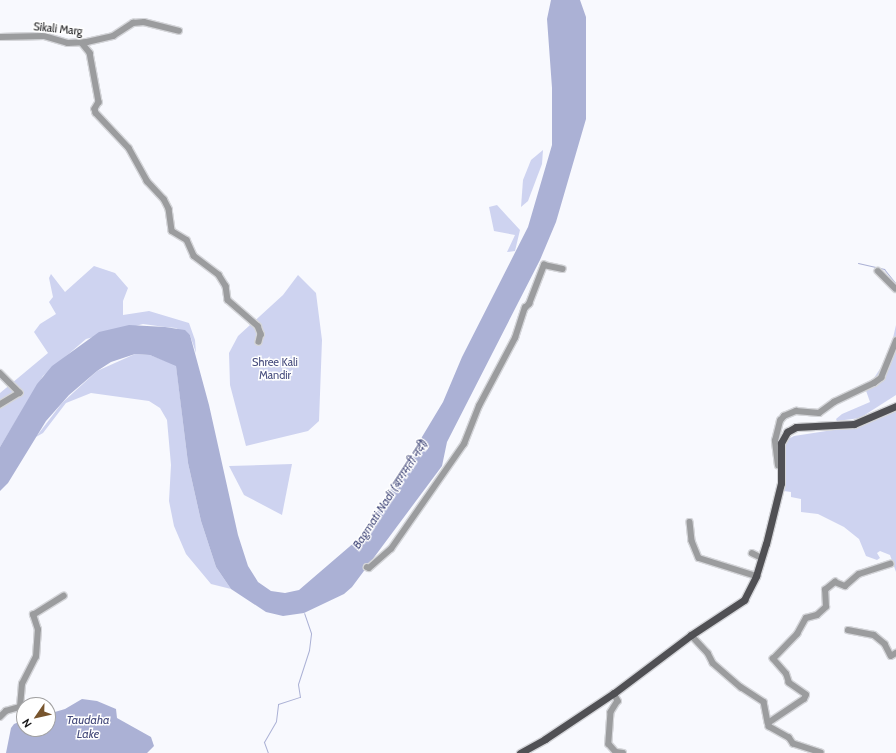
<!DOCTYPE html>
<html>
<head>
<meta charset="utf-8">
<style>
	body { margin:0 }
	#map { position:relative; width:896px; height:753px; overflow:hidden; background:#f8f9fe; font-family:Cabin,"Noto Sans Devanagari",sans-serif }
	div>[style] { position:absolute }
	.green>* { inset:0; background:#ced3f0 }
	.water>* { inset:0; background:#abb1d5 }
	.stream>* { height:1px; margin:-0.5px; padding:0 0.5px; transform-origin:0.5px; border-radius:0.5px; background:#abb1d5 }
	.roads { filter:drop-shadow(1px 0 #d4d5d9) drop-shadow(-1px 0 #d4d5d9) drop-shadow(0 1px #d4d5d9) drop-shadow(0 -1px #d4d5d9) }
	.minor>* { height:5.5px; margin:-2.75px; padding:0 2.75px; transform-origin:2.75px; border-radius:2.75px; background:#9b9c9e }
	.major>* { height:7px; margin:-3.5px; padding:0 3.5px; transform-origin:3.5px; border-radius:3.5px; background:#505054 }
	span { translate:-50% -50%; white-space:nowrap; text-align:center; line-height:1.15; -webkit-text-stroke:3px #fff; paint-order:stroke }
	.street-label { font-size:11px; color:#151517 }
	.park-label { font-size:11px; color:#454b7c }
	.water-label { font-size:12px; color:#444a7b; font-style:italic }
	.north { position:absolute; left:16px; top:697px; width:40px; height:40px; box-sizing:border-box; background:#fff; border:1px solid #a1a1a2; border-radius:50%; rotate:236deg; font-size:11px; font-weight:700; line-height:16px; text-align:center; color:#151517 }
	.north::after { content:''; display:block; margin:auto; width:14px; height:18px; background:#78552e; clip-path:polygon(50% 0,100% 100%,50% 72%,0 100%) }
</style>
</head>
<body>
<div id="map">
	<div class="green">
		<div style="clip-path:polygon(543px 150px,542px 164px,528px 201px,521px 207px,523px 180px,531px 160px)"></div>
		<div style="clip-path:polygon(497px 205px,520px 230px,515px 251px,507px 252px,515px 235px,494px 231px,489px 207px)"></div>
		<div style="clip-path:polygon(94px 266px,115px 273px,128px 288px,123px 301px,123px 315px,149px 311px,189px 323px,195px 340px,196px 353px,190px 335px,176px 328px,165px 327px,143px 324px,86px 339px,43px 376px,0 447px,0 393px,48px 353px,34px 332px,40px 324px,56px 314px,49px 302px,53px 297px,49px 278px,51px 274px,65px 292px)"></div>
		<div style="clip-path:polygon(298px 275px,316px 293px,322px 340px,319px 421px,308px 431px,246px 446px,230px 385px,229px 353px,238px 336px,283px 295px)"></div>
		<div style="clip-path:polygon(896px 325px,896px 395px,860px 418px,837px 421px,836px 419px,842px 414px,870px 402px,864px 385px,874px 378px,889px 355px)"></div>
		<div style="clip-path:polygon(135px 354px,150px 355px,176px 365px,188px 463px,201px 521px,216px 567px,231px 589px,211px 584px,186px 554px,174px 526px,169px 501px,171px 465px,167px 420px,160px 408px,149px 401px,91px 393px,66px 403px,43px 433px,36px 437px,62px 403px,97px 371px)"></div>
		<div style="clip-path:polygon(896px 408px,896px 572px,890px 555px,880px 551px,877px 553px,880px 558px,877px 560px,866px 556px,859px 539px,844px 527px,818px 514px,801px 512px,801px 499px,791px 497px,791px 492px,784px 491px,784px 447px,788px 439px,794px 436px,859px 426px)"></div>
		<div style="clip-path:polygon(292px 464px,282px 515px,244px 495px,229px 466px)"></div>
	</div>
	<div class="water">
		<div style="clip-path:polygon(551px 0,580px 0,586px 17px,586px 119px,556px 222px,540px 260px,447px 442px,442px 466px,352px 587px,344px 594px,304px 613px,283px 616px,266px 612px,231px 589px,216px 567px,201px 521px,188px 463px,176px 366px,150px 355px,135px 354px,111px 362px,97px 371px,69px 395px,46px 421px,8px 483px,0 491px,0 447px,37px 384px,52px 366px,99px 332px,129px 325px,165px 327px,185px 330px,190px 335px,209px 405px,238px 535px,248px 566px,258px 582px,271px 591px,285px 593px,299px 590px,363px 535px,443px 402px,462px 357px,528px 227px,552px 145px,552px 88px,547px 19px)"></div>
		<div style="clip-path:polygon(82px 699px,97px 701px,116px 709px,117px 718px,151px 737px,154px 746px,147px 753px,6px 753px,11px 728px,14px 724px,24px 720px,24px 729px,48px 729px,48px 714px,65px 709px)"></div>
	</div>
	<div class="stream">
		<div style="left:858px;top:263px;width:27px;rotate:13deg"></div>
		<div style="left:884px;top:269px;width:19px;rotate:51deg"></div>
		<div style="left:268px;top:753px;width:12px;rotate:-110deg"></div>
		<div style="left:264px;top:742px;width:24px;rotate:-60deg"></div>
		<div style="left:276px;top:721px;width:17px;rotate:-83deg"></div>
		<div style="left:278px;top:704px;width:23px;rotate:-18deg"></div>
		<div style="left:300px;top:697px;width:13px;rotate:-99deg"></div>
		<div style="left:298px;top:684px;width:36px;rotate:-72deg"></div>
		<div style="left:309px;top:650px;width:17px;rotate:-83deg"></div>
		<div style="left:311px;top:633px;width:21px;rotate:-109deg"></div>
	</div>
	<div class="roads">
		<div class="minor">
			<div style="left:0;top:37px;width:44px;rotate:-1.3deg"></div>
			<div style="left:44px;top:36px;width:25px;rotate:16deg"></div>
			<div style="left:68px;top:43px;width:19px;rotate:-3deg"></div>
			<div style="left:87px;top:42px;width:27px;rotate:-13deg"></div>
			<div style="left:113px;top:36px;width:24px;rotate:-33deg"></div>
			<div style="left:133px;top:23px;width:11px;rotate:-5deg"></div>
			<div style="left:144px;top:22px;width:36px;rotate:14deg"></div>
			<div style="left:82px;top:43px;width:13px;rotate:51deg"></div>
			<div style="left:90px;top:53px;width:50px;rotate:79.6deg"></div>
			<div style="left:99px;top:102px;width:8px;rotate:120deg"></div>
			<div style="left:95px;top:109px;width:4px;rotate:76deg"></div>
			<div style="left:96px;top:113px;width:48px;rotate:46.7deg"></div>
			<div style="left:129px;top:148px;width:38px;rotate:61deg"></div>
			<div style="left:147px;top:181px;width:25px;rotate:47deg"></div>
			<div style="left:164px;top:199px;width:11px;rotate:63deg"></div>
			<div style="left:169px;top:209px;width:22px;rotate:82deg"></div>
			<div style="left:172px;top:231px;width:17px;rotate:31deg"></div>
			<div style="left:187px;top:240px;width:17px;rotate:66deg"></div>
			<div style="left:194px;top:256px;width:31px;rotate:37deg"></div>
			<div style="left:219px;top:275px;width:13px;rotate:58deg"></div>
			<div style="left:226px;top:286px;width:14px;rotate:82deg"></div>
			<div style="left:228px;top:300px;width:40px;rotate:41deg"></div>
			<div style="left:258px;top:326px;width:9px;rotate:69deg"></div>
			<div style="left:261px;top:334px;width:8px;rotate:104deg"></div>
			<div style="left:878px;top:271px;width:25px;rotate:45deg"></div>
			<div style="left:0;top:373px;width:28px;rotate:45deg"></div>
			<div style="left:20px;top:393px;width:23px;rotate:149deg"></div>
			<div style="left:778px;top:466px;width:25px;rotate:-97deg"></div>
			<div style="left:775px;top:441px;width:21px;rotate:-76deg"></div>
			<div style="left:780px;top:421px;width:6px;rotate:-51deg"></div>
			<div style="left:784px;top:416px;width:13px;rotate:-23deg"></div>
			<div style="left:796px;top:411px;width:23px;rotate:5deg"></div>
			<div style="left:819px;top:413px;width:19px;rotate:-36deg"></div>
			<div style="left:834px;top:402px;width:44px;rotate:-25.4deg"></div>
			<div style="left:874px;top:383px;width:9px;rotate:-36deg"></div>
			<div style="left:881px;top:378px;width:40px;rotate:-68deg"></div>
			<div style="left:690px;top:522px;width:19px;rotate:84deg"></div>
			<div style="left:692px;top:541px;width:18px;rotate:68deg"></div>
			<div style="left:699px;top:558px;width:60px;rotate:17.5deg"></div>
			<div style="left:752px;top:553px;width:11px;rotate:27deg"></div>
			<div style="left:367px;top:567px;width:2px;rotate:27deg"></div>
			<div style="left:369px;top:568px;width:29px;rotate:-41deg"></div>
			<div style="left:391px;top:549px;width:128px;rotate:-55.2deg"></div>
			<div style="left:464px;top:444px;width:41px;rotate:-68.5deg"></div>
			<div style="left:479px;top:406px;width:77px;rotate:-62.1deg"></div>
			<div style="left:515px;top:338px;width:32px;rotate:-72deg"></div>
			<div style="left:525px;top:308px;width:6px;rotate:-45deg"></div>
			<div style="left:529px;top:304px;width:42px;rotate:-69deg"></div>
			<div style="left:544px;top:265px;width:19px;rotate:12deg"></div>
			<div style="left:848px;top:630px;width:26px;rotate:11deg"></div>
			<div style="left:874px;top:635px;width:14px;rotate:39deg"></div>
			<div style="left:885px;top:644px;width:13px;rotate:63deg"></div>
			<div style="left:891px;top:656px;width:6px;rotate:-31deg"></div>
			<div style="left:691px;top:635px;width:25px;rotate:47deg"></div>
			<div style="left:708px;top:653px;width:11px;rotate:63deg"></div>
			<div style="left:713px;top:663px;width:37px;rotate:41deg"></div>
			<div style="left:741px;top:687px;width:27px;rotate:33deg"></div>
			<div style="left:764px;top:702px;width:21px;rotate:79deg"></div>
			<div style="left:614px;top:693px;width:9px;rotate:63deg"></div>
			<div style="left:618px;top:701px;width:13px;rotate:122deg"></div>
			<div style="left:611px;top:712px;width:32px;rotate:94deg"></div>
			<div style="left:609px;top:744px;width:11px;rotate:49deg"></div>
			<div style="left:616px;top:752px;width:7px;rotate:8deg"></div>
			<div style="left:0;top:717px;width:8px;rotate:-45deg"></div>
			<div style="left:6px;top:711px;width:15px;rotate:-16deg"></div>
			<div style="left:20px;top:707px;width:23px;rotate:-85deg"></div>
			<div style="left:22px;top:684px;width:30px;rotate:-63deg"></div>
			<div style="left:36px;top:657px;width:27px;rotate:-86deg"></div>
			<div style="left:38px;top:630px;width:16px;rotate:-108deg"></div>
			<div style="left:33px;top:615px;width:36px;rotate:-32deg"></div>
			<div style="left:821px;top:753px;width:29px;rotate:-162deg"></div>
			<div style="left:793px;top:744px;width:7px;rotate:-124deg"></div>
			<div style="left:789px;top:738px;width:23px;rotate:-151deg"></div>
			<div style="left:769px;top:727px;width:4px;rotate:-104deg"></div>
			<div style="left:768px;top:723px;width:43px;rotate:-33.7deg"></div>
			<div style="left:804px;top:699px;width:4px;rotate:-63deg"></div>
			<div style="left:806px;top:695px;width:21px;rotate:-145deg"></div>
			<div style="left:789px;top:683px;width:9px;rotate:-108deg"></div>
			<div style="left:786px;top:674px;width:20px;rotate:-131deg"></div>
			<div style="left:773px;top:659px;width:35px;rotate:-46deg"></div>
			<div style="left:797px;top:634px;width:18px;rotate:-61deg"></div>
			<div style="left:806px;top:618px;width:11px;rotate:-15deg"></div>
			<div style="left:817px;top:615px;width:12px;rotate:-42deg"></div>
			<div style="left:826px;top:607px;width:17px;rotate:-93deg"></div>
			<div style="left:825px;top:590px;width:13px;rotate:-39deg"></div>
			<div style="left:835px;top:582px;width:11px;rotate:22deg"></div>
			<div style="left:845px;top:586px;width:18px;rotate:-41deg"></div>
			<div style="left:859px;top:574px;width:33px;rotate:-18deg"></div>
		</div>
		<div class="major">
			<div style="left:520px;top:753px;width:29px;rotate:-29deg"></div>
			<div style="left:545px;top:739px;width:83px;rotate:-33.7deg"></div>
			<div style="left:614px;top:693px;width:96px;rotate:-37deg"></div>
			<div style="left:691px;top:635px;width:64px;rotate:-33.4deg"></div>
			<div style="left:744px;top:600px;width:27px;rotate:-63deg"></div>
			<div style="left:756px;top:576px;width:34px;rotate:-73deg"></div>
			<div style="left:766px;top:544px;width:63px;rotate:-76.2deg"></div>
			<div style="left:781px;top:483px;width:40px;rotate:-90deg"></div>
			<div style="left:781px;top:443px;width:13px;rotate:-61deg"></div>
			<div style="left:787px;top:432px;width:10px;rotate:-29deg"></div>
			<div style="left:796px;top:427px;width:58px;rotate:-3deg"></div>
			<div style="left:854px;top:424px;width:46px;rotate:-23.2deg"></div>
		</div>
	</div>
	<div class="street-label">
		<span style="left:58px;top:29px;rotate:6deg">Sikali Marg</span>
	</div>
	<div class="park-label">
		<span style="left:275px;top:369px">Shree Kali<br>Mandir</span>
	</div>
	<div class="water-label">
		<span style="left:390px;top:494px;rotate:-57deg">Bagmati Nadi (बागमती नदी)</span>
		<span style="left:88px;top:727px">Taudaha<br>Lake</span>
	</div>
	<div class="north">N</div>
</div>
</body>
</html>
